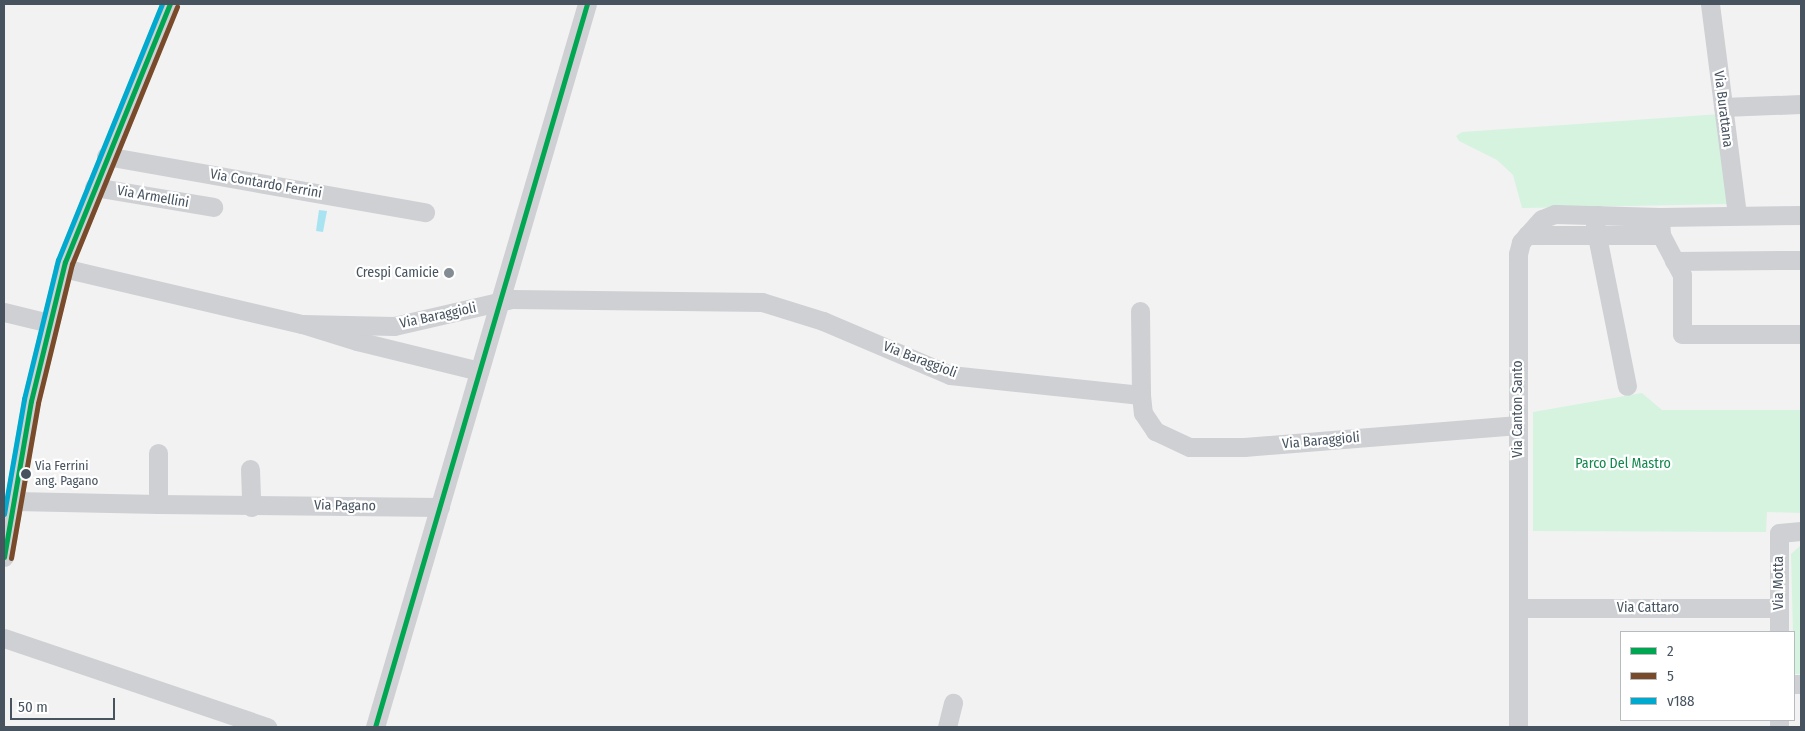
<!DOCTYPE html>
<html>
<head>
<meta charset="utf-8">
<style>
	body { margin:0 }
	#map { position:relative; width:1805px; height:731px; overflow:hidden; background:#f3f2f2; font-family:"Fira Sans Condensed",sans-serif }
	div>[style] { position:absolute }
	.green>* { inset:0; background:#d6f3e0 }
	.water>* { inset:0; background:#a8e3f2 }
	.minor>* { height:19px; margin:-9.5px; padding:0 9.5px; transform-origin:9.5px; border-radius:9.5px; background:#ced0d3 }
	.bus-1>* { height:5px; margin:-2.5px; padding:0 2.5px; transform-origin:2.5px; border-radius:2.5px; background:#00a651 }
	.bus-2>* { height:5px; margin:-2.5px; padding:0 2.5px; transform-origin:2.5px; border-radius:2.5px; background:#7a4b2a }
	.bus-3>* { height:5px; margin:-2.5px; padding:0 2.5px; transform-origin:2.5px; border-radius:2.5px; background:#00a9ce }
	.dots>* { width:14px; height:14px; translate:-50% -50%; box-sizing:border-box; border:2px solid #fff; border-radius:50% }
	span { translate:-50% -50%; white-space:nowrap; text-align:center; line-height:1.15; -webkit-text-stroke:4.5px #fff; paint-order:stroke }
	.bus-label { font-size:13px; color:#475460 }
	.left { translate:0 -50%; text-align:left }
	.street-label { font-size:14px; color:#475460 }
	.poi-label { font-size:14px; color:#475460 }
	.right { translate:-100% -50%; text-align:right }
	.park-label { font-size:14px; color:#11884c }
	.frame { position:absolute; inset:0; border:5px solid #475460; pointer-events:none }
	.legend { position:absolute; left:1620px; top:631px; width:175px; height:90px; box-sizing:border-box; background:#fff; border:1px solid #b5bbbf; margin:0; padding:6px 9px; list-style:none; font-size:15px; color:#475460 }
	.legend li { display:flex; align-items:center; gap:10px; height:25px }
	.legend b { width:25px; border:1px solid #b5bbbf }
	.scale { position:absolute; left:10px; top:698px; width:105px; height:22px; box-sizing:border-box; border:2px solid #475460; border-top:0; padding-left:6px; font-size:15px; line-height:18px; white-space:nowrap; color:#475460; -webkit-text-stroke:4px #fff; paint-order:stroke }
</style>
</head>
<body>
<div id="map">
	<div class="green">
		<div style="clip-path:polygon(1720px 114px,1731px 204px,1522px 208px,1513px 175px,1497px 160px,1459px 141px,1456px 136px,1462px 132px)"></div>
		<div style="clip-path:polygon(1642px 393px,1662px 410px,1801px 410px,1801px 513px,1767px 512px,1766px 532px,1533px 531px,1533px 412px)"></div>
		<div style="clip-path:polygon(1801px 545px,1801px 674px,1794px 674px,1791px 554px)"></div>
	</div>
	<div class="water">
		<div style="clip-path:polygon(319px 210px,327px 211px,323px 232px,316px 231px)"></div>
	</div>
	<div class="minor">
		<div style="left:1710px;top:4px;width:213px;rotate:82.7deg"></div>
		<div style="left:1723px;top:107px;width:78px;rotate:-2.2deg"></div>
		<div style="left:106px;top:156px;width:324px;rotate:10deg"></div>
		<div style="left:94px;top:187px;width:121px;rotate:9.5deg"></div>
		<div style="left:1598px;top:215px;width:11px;rotate:105deg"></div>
		<div style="left:1595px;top:226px;width:163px;rotate:78.7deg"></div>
		<div style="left:1660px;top:217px;width:18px;rotate:87deg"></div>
		<div style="left:1661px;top:235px;width:45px;rotate:62.3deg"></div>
		<div style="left:1682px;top:275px;width:59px;rotate:90deg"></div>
		<div style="left:1682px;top:334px;width:119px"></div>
		<div style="left:1527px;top:235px;width:134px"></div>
		<div style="left:1674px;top:261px;width:127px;rotate:-0.5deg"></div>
		<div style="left:63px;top:268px;width:245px;rotate:13.2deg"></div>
		<div style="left:302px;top:324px;width:58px;rotate:17.2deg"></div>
		<div style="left:357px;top:341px;width:126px;rotate:13.8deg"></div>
		<div style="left:1140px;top:311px;width:84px;rotate:89.3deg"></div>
		<div style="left:4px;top:312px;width:46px;rotate:13.7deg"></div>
		<div style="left:302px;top:324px;width:92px;rotate:1.2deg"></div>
		<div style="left:394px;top:326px;width:121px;rotate:-12.9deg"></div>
		<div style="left:512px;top:299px;width:250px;rotate:0.7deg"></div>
		<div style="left:762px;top:302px;width:64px;rotate:17.3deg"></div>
		<div style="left:823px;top:321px;width:138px;rotate:23deg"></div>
		<div style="left:950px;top:375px;width:192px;rotate:6deg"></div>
		<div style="left:1141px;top:395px;width:18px;rotate:84deg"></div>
		<div style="left:1143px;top:413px;width:22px;rotate:56deg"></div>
		<div style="left:1155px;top:431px;width:38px;rotate:25deg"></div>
		<div style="left:1190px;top:447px;width:54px"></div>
		<div style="left:1244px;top:447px;width:275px;rotate:-4.6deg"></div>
		<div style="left:250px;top:469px;width:38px;rotate:88deg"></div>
		<div style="left:14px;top:501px;width:144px;rotate:1.2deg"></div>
		<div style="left:158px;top:504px;width:51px;rotate:-90deg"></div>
		<div style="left:158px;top:504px;width:282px;rotate:0.6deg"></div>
		<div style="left:4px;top:557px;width:158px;rotate:-80.2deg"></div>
		<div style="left:31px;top:401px;width:143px;rotate:-76.3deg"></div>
		<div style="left:65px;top:262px;width:279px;rotate:-67.9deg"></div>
		<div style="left:1518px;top:608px;width:261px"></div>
		<div style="left:1779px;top:632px;width:99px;rotate:-90deg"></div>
		<div style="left:1779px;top:533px;width:22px;rotate:-5deg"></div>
		<div style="left:4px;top:638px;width:278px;rotate:18.7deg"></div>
		<div style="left:1794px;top:684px;width:7px"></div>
		<div style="left:375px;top:727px;width:753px;rotate:-73.66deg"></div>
		<div style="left:947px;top:727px;width:25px;rotate:-76deg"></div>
		<div style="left:1518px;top:727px;width:473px;rotate:-90deg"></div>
		<div style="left:1518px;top:254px;width:12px;rotate:-76deg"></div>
		<div style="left:1521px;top:242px;width:31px;rotate:-48deg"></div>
		<div style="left:1542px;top:219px;width:14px;rotate:-21deg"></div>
		<div style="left:1555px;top:214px;width:105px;rotate:1.6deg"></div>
		<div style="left:1660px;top:217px;width:141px;rotate:-0.8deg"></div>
		<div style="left:1779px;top:727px;width:7px;rotate:-90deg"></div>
	</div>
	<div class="bus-1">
		<div style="left:4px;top:557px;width:158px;rotate:-80.2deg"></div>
		<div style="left:31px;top:401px;width:143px;rotate:-76.3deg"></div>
		<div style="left:65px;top:262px;width:279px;rotate:-67.9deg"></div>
		<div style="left:375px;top:727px;width:753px;rotate:-73.66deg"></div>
	</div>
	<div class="bus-2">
		<div style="left:11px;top:558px;width:157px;rotate:-80.1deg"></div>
		<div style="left:38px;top:403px;width:143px;rotate:-76.3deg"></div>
		<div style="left:72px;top:264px;width:278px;rotate:-67.8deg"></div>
	</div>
	<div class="bus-3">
		<div style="left:4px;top:514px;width:117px;rotate:-80.1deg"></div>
		<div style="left:24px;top:399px;width:143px;rotate:-76.3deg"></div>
		<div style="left:58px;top:260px;width:276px;rotate:-67.9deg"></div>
	</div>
	<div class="dots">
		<div style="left:449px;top:273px;background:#838b93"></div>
		<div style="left:26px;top:474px;background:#475460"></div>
	</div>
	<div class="bus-label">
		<span class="left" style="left:35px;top:474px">Via Ferrini<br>ang. Pagano</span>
	</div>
	<div class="street-label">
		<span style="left:1723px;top:109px;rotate:83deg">Via Burattana</span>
		<span style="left:266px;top:184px;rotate:10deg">Via Contardo Ferrini</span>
		<span style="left:153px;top:197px;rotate:10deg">Via Armellini</span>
		<span style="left:438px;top:316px;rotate:-12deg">Via Baraggioli</span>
		<span style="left:920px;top:360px;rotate:21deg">Via Baraggioli</span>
		<span style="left:1518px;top:409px;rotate:-90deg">Via Canton Santo</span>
		<span style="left:1321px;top:441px;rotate:-5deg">Via Baraggioli</span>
		<span style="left:345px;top:506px;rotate:1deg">Via Pagano</span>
		<span style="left:1779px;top:583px;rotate:-90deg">Via Motta</span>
		<span style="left:1648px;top:608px">Via Cattaro</span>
	</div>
	<div class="poi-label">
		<span class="right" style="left:439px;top:273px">Crespi Camicie</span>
	</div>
	<div class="park-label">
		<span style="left:1623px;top:464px">Parco Del Mastro</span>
	</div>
	<div class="frame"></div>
	<ul class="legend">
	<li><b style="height:6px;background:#00a651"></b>2</li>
	<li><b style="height:6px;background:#7a4b2a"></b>5</li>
	<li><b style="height:6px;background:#00a9ce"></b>v188</li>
	</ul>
	<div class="scale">50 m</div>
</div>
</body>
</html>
